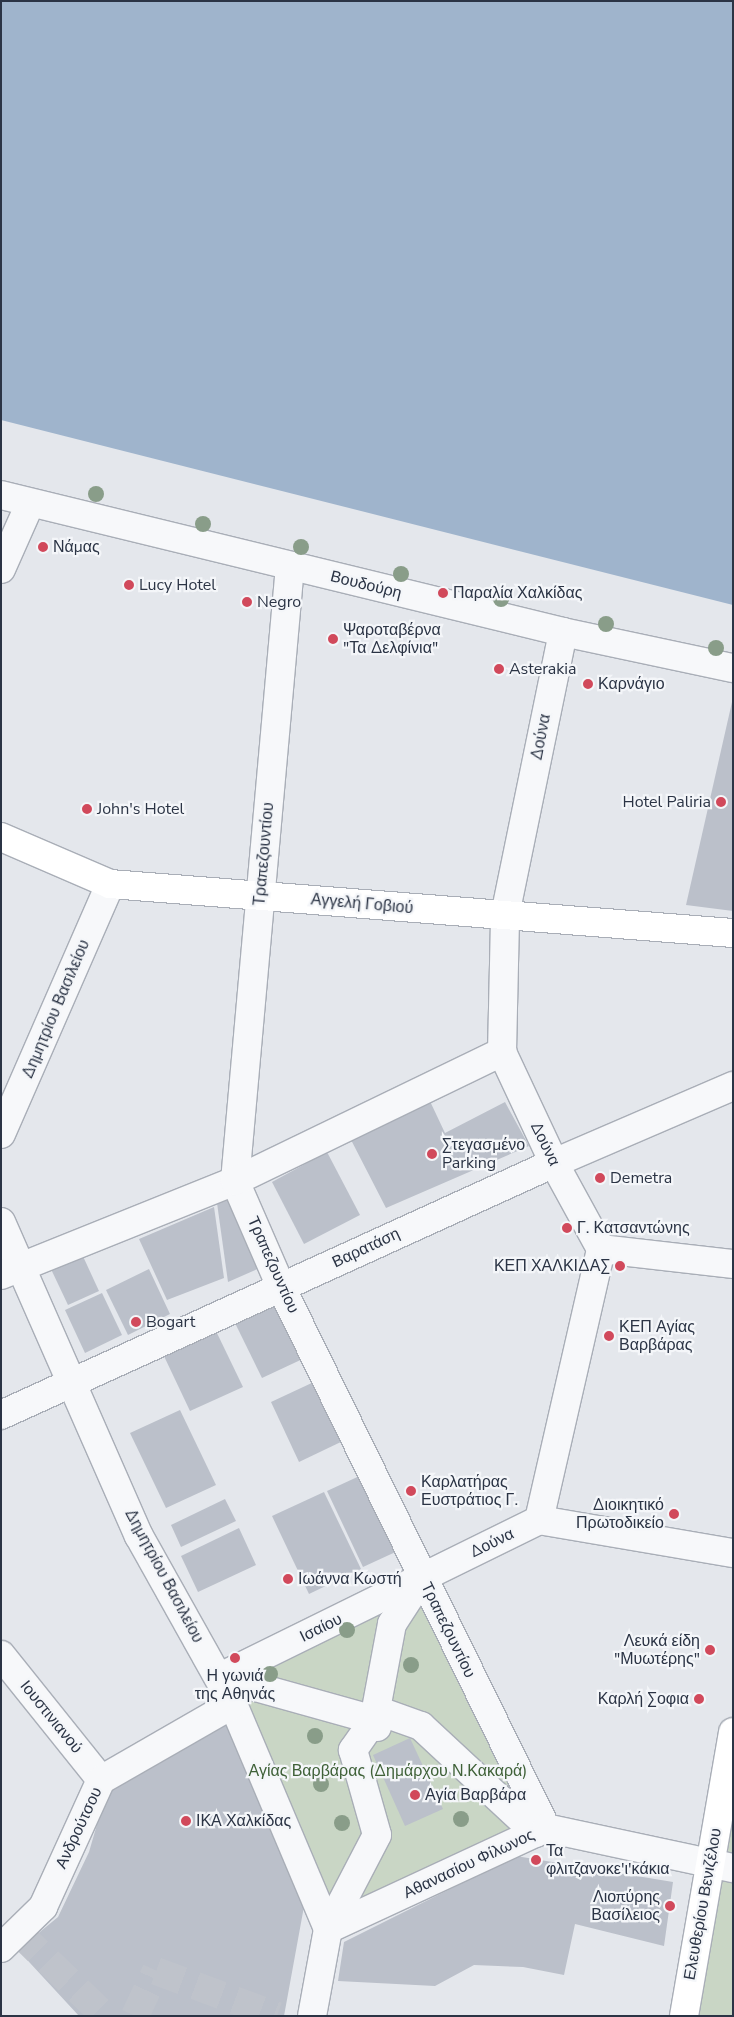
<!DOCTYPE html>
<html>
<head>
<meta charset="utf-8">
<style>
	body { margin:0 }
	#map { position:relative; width:734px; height:2017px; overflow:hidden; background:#e4e7ec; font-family:"Nunito Sans",sans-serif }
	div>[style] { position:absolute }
	.green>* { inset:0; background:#c9d6c5 }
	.water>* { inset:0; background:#9fb4cc }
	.building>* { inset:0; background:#bbc0ca }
	.minor-tunnel>* { height:28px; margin-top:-14px; transform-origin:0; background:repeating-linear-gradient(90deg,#bfc3cb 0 28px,transparent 0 42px) }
	.roads { filter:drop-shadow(1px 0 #a9aeb7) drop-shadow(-1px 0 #a9aeb7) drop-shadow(0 1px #a9aeb7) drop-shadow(0 -1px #a9aeb7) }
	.minor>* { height:28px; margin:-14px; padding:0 14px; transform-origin:14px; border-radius:14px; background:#f7f8fa }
	.major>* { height:28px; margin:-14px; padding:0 14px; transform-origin:14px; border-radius:14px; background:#fff }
	.trees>* { width:16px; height:16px; margin:-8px; border-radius:50%; background:#899d89 }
	.dots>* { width:14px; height:14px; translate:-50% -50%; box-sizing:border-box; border:2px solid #f4f6f9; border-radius:50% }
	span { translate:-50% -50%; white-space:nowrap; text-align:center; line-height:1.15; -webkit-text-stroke:4.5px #f4f6f9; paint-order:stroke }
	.poi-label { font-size:16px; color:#2b3445 }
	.left { translate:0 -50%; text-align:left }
	.right { translate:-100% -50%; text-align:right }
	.street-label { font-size:16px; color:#2b3445 }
	.park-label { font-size:16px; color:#3f6138 }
	.frame { position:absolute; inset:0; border:2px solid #2b3445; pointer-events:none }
</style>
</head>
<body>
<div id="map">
	<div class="green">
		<div style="clip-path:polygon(422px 1578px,546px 1828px,328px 1929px,220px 1677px)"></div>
		<div style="clip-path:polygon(733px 1732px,733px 2016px,684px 2016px)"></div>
	</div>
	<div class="water">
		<div style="clip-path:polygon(1px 1px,733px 1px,733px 605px,1px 420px)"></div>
	</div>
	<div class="building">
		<div style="clip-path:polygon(732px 702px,733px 703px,733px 911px,686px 905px)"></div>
		<div style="clip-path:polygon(428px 1097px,445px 1133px,505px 1102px,529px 1146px,386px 1208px,348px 1134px)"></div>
		<div style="clip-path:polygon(327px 1152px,360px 1215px,304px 1244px,272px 1182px)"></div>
		<div style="clip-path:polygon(238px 1198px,269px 1264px,228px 1282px,217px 1203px)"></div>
		<div style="clip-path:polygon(214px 1207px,224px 1278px,167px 1300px,139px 1239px)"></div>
		<div style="clip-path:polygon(81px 1252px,99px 1291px,68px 1305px,50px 1267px)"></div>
		<div style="clip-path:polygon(149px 1269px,170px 1314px,128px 1335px,106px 1290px)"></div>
		<div style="clip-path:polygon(102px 1293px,122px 1335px,85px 1353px,65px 1310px)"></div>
		<div style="clip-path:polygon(283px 1300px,309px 1356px,262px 1378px,235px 1323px)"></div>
		<div style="clip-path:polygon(215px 1329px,243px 1387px,190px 1411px,163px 1354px)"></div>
		<div style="clip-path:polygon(316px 1381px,345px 1440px,299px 1462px,271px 1402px)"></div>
		<div style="clip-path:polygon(180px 1410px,216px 1485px,166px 1508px,130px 1433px)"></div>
		<div style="clip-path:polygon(366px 1473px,402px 1549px,363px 1567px,327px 1491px)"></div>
		<div style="clip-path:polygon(324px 1492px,361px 1569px,309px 1594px,272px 1516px)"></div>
		<div style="clip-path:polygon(225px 1499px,236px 1521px,181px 1547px,171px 1525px)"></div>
		<div style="clip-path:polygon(239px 1528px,256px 1565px,198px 1592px,181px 1556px)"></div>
		<div style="clip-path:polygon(227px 1719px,307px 1890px,284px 2016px,79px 2016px,18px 1950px,58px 1917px,89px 1852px,107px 1790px)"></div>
		<div style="clip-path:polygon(410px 1738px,443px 1809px,405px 1826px,373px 1755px)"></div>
		<div style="clip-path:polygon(516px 1856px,673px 1882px,664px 1946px,575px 1924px,564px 1975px,523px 1967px,474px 1965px,435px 1986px,338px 1981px,344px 1942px)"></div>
	</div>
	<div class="minor-tunnel">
		<div style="left:18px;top:1932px;width:121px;rotate:44deg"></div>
		<div style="left:135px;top:2016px;width:50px;rotate:-65deg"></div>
		<div style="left:156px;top:1971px;width:129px;rotate:20.4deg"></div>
	</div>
	<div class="roads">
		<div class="minor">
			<div style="left:1px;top:495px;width:578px;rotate:13.7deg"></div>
			<div style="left:563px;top:632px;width:174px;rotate:12deg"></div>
			<div style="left:290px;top:566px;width:617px;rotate:95.11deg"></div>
			<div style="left:235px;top:1181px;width:116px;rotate:66.5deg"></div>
			<div style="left:281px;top:1287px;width:602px;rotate:63.9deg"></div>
			<div style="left:1px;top:569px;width:71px;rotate:-66deg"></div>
			<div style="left:1px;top:1134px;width:273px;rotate:-66.4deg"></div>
			<div style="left:1px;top:1222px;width:343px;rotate:66.3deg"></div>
			<div style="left:139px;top:1536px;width:193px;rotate:60.8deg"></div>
			<div style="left:233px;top:1704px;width:244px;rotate:67.1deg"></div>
			<div style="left:601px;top:1249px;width:133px;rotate:6.5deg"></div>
			<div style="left:1px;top:1275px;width:252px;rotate:-21.9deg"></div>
			<div style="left:235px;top:1181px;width:297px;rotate:-25.8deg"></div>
			<div style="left:1px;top:1415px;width:608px;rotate:-24.5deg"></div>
			<div style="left:554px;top:1163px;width:195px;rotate:-23.3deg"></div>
			<div style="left:539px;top:1520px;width:197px;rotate:9.7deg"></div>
			<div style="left:1px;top:1655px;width:160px;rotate:51.3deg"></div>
			<div style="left:220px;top:1677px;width:356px;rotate:-26.2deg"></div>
			<div style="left:539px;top:1520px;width:278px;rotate:-77.1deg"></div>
			<div style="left:601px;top:1249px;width:98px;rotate:-118.7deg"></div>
			<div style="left:554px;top:1163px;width:123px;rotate:-115.1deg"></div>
			<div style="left:502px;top:1052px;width:137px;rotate:-88.7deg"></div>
			<div style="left:505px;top:915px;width:289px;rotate:-78.4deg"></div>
			<div style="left:220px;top:1677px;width:160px;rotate:15.6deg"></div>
			<div style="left:374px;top:1720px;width:37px;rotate:125deg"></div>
			<div style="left:353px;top:1750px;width:88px;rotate:74.2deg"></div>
			<div style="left:377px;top:1835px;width:106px;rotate:117.5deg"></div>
			<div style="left:328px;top:1929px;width:88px;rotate:100.4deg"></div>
			<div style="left:376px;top:1710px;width:48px;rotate:19.6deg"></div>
			<div style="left:421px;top:1726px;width:157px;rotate:42.9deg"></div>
			<div style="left:377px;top:1727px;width:8px;rotate:-113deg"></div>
			<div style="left:374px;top:1720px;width:98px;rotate:-79.4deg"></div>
			<div style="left:392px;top:1624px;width:55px;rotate:-56.9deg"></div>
			<div style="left:328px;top:1929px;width:240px;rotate:-24.9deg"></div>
			<div style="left:546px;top:1828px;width:191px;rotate:12.1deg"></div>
			<div style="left:1px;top:1948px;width:59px;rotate:-44.3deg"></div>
			<div style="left:43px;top:1907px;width:140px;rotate:-65.5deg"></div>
			<div style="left:101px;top:1780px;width:152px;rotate:-29.9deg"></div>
		</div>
		<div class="major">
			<div style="left:1px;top:837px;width:119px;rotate:23.3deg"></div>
			<div style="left:110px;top:884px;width:625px;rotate:4.5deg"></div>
			<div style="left:684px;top:2016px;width:288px;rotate:-80.2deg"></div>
		</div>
	</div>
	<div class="trees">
		<div style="left:96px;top:494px"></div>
		<div style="left:203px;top:524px"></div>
		<div style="left:301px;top:547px"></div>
		<div style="left:401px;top:574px"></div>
		<div style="left:501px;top:599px"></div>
		<div style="left:606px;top:624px"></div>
		<div style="left:716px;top:648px"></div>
		<div style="left:347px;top:1630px"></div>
		<div style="left:411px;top:1665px"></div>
		<div style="left:270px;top:1674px"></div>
		<div style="left:315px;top:1736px"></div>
		<div style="left:321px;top:1784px"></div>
		<div style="left:461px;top:1819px"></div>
		<div style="left:342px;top:1823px"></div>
	</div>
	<div class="dots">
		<div style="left:43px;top:547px;background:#d1495b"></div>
		<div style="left:129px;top:585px;background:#d1495b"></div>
		<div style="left:443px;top:593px;background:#d1495b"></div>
		<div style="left:247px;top:602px;background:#d1495b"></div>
		<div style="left:333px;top:639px;background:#d1495b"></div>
		<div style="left:499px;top:669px;background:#d1495b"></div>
		<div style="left:588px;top:684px;background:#d1495b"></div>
		<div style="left:721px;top:802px;background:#d1495b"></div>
		<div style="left:87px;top:809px;background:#d1495b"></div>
		<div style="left:432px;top:1154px;background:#d1495b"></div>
		<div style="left:600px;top:1178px;background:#d1495b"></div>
		<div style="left:567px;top:1228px;background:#d1495b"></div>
		<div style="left:620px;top:1266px;background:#d1495b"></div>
		<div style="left:136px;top:1322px;background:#d1495b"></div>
		<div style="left:609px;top:1336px;background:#d1495b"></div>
		<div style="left:411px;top:1491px;background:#d1495b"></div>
		<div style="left:674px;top:1514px;background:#d1495b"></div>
		<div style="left:288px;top:1579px;background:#d1495b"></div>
		<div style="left:710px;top:1650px;background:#d1495b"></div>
		<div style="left:235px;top:1658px;background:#d1495b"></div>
		<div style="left:699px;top:1699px;background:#d1495b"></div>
		<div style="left:415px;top:1795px;background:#d1495b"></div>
		<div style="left:186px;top:1821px;background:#d1495b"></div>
		<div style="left:536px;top:1860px;background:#d1495b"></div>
		<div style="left:670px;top:1906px;background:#d1495b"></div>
	</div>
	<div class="poi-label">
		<span class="left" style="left:53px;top:547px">Νάμας</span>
		<span class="left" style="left:139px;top:585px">Lucy Hotel</span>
		<span class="left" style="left:453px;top:593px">Παραλία Χαλκίδας</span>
		<span class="left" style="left:257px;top:602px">Negro</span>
		<span class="left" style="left:343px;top:639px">Ψαροταβέρνα<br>"Τα Δελφίνια"</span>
		<span class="left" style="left:509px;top:669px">Asterakia</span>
		<span class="left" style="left:598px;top:684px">Καρνάγιο</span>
		<span class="right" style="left:711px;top:802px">Hotel Paliria</span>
		<span class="left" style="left:97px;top:809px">John's Hotel</span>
		<span class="left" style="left:442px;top:1154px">Στεγασμένο<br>Parking</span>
		<span class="left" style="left:610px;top:1178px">Demetra</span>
		<span class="left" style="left:577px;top:1228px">Γ. Κατσαντώνης</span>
		<span class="right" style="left:610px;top:1266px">ΚΕΠ ΧΑΛΚΙΔΑΣ</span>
		<span class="left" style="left:146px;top:1322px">Bogart</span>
		<span class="left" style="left:619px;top:1336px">ΚΕΠ Αγίας<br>Βαρβάρας</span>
		<span class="left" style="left:421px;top:1491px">Καρλατήρας<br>Ευστράτιος Γ.</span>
		<span class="right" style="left:664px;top:1514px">Διοικητικό<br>Πρωτοδικείο</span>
		<span class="left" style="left:298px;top:1579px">Ιωάννα Κωστή</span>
		<span class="right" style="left:700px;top:1650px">Λευκά είδη<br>"Μυωτέρης"</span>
		<span style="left:235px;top:1685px">Η γωνιά<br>της Αθηνάς</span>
		<span class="right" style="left:689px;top:1699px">Καρλή Σοφια</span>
		<span class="left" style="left:425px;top:1795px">Αγία Βαρβάρα</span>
		<span class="left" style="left:196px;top:1821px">ΙΚΑ Χαλκίδας</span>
		<span class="left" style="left:546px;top:1860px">Τα<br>φλιτζανοκε'ι'κάκια</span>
		<span class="right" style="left:660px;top:1906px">Λιοπύρης<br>Βασίλειος</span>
	</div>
	<div class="street-label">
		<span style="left:366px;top:585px;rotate:14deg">Βουδούρη</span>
		<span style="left:541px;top:737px;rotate:-79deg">Δούνα</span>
		<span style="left:264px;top:854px;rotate:-85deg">Τραπεζουντίου</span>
		<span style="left:362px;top:904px;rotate:5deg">Αγγελή Γοβιού</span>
		<span style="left:56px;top:1009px;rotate:-67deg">Δημητρίου Βασιλείου</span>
		<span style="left:545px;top:1144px;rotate:64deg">Δούνα</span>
		<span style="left:366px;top:1248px;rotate:-25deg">Βαρατάση</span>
		<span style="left:273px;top:1265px;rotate:66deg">Τραπεζουντίου</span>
		<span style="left:492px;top:1543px;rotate:-26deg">Δούνα</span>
		<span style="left:164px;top:1576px;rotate:62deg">Δημητρίου Βασιλείου</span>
		<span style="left:321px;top:1628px;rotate:-26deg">Ισαίου</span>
		<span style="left:448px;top:1630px;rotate:64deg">Τραπεζουντίου</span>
		<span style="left:51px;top:1717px;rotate:51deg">Ιουστινιανού</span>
		<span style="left:79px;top:1828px;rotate:-65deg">Ανδρούτσου</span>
		<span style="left:469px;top:1864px;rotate:-25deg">Αθανασίου Φίλωνος</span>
		<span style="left:703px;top:1904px;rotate:-80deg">Ελευθερίου Βενιζέλου</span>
	</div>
	<div class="park-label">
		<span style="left:388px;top:1771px">Αγίας Βαρβάρας (Δημάρχου Ν.Κακαρά)</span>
	</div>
	<div class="frame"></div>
</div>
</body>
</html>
